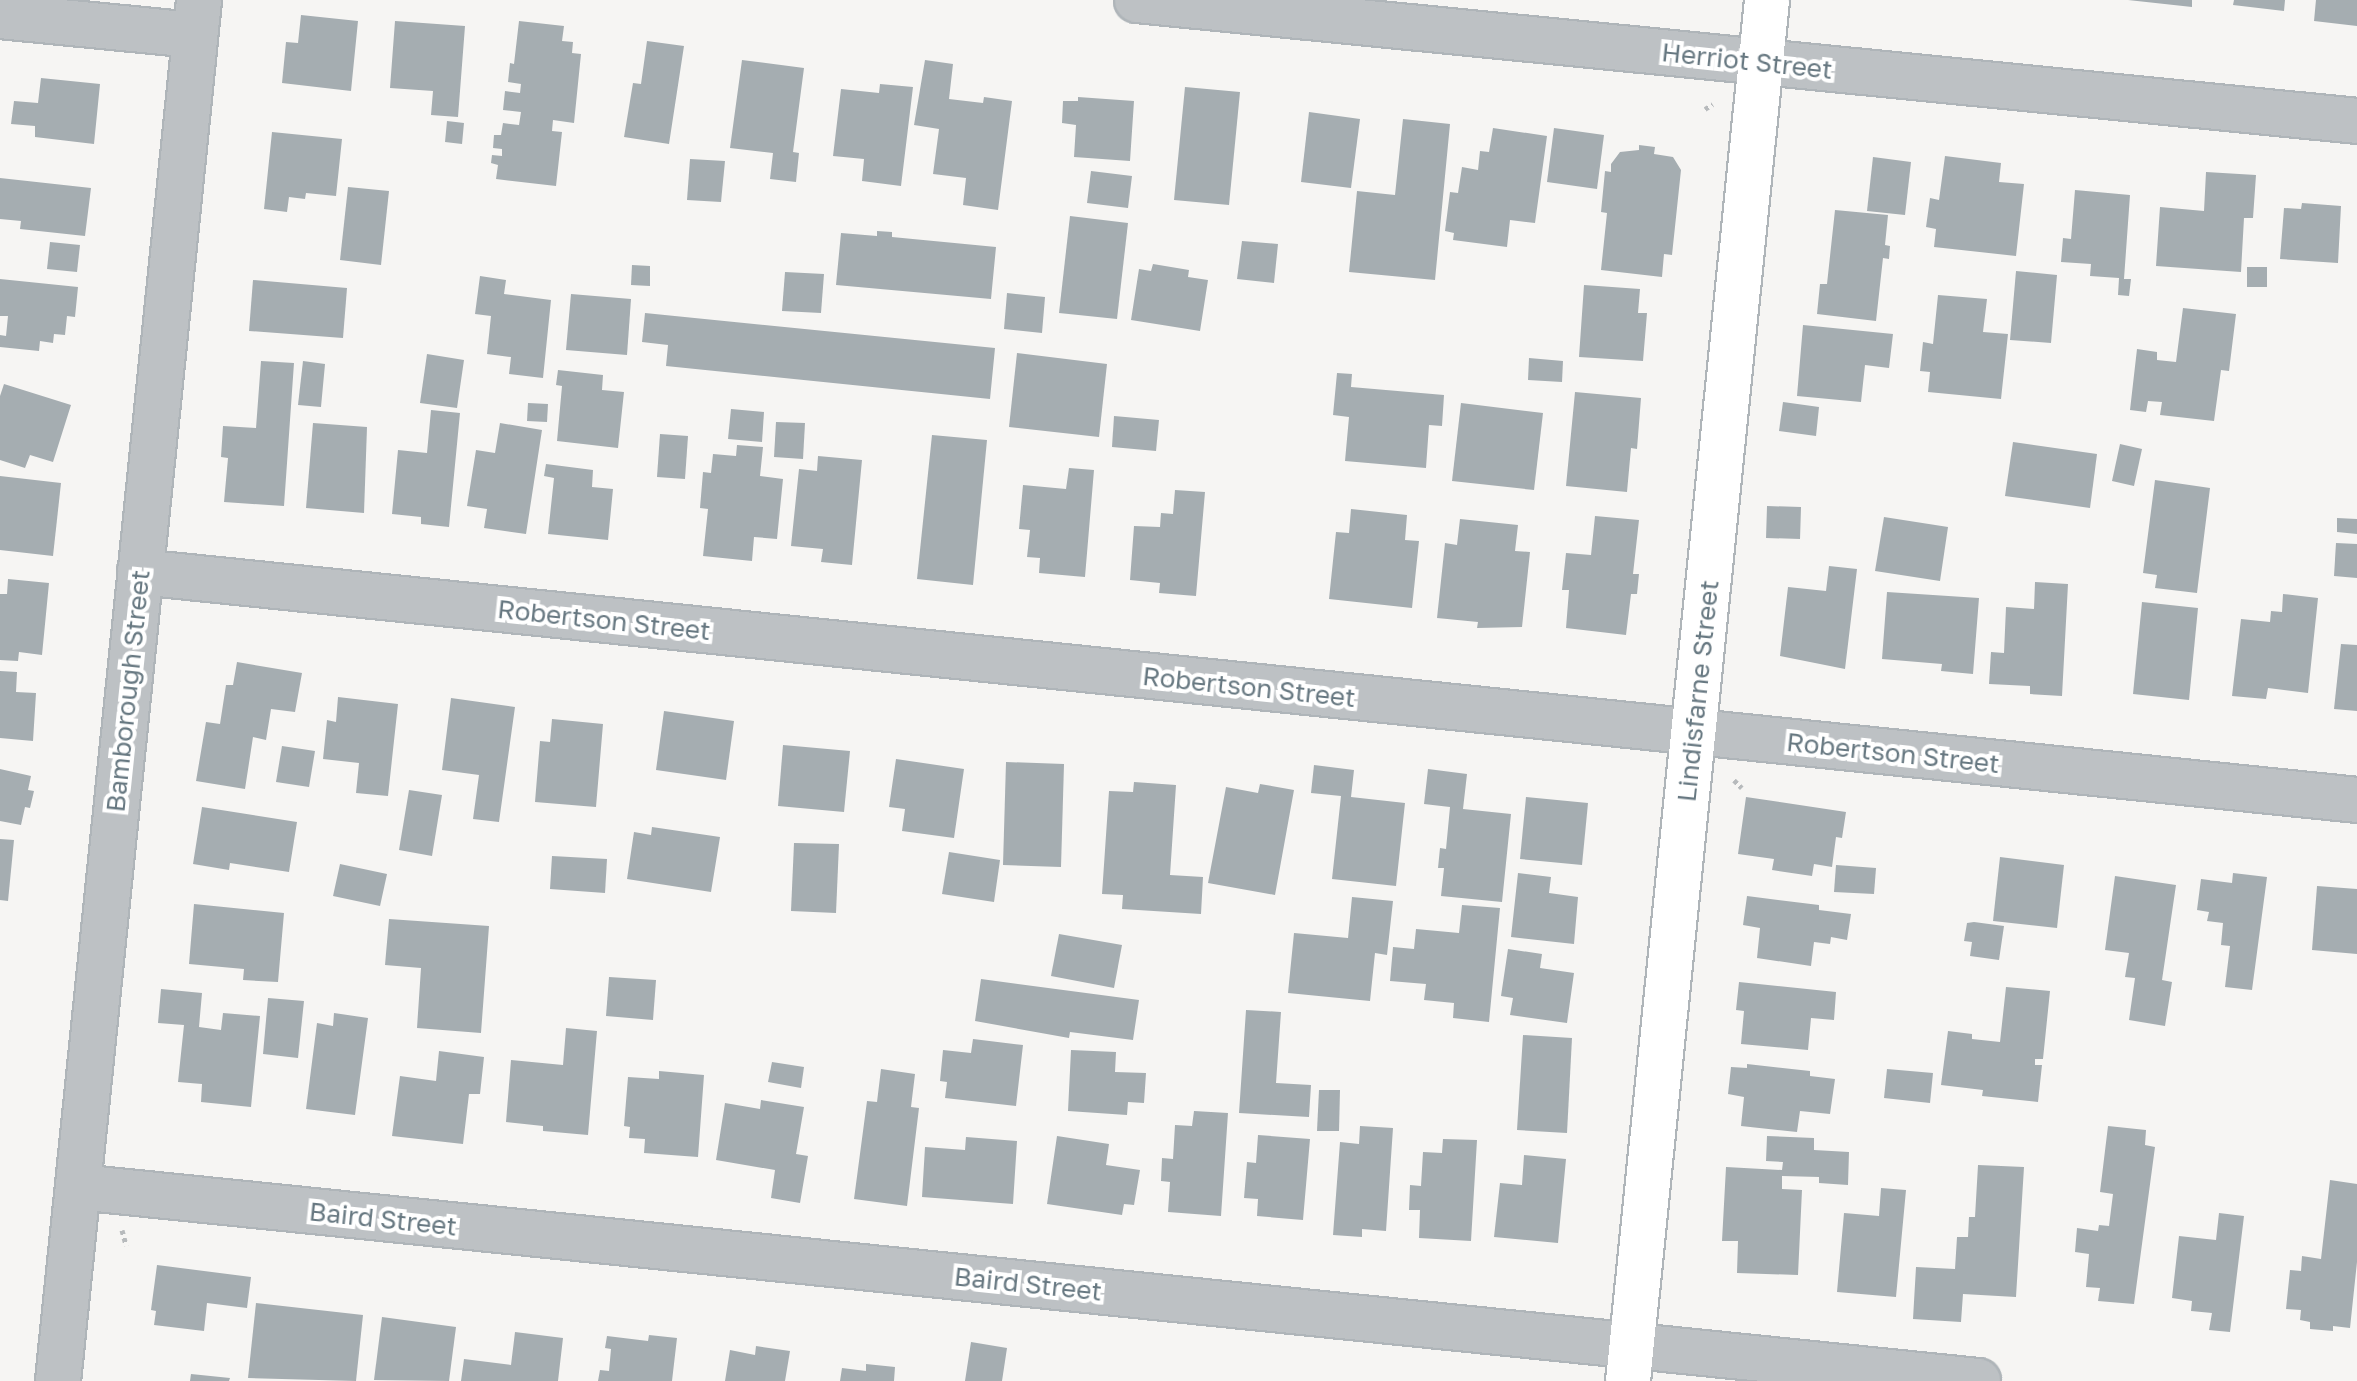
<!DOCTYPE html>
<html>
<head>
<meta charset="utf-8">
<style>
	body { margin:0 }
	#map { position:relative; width:2357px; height:1381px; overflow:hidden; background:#f6f5f3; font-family:"Golos Text",sans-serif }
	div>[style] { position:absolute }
	.building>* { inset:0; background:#a5adb1 }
	.path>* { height:5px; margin-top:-2.5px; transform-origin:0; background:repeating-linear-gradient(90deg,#b7babc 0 4px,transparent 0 8px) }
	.roads { filter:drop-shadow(2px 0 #afb5b9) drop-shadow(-2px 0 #afb5b9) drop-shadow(0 2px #afb5b9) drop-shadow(0 -2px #afb5b9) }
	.street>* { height:44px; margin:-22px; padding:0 22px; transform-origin:22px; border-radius:22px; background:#bdc1c4 }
	.secondary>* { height:44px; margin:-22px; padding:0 22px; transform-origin:22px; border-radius:22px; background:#fff }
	span { translate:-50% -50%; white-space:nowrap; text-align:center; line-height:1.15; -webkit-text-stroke:8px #fff; paint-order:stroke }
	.street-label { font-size:26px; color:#677881 }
</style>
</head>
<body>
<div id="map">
	<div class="building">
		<div style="clip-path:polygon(2128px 0,2192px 0,2192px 7px)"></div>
		<div style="clip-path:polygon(2234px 0,2285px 0,2284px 11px,2233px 5px)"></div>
		<div style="clip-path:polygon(2316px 0,2357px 0,2357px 26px,2314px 21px)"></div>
		<div style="clip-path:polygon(301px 15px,358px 21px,351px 91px,282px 83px,286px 42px,298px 43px)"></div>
		<div style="clip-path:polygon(395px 21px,465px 26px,458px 117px,431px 115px,433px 91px,390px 88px)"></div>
		<div style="clip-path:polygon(519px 21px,564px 26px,562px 41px,573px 42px,572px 53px,581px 54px,574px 123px,553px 120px,552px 131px,562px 132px,556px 186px,496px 179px,498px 165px,491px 163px,492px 155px,502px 156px,502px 149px,493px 148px,494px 135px,501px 135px,503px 123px,519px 125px,521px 112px,503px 110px,505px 91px,520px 93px,521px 84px,508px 82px,510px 63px,514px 64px)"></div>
		<div style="clip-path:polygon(647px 41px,684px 46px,669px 144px,624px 137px,633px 83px,641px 84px)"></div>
		<div style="clip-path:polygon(742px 60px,804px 68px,793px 152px,799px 153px,796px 182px,770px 179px,773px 153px,730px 148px)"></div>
		<div style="clip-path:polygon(925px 60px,953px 64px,949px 99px,983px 103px,984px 97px,1012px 101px,998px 210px,963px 205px,966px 178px,933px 174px,939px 129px,914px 125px)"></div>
		<div style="clip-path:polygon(41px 78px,100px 84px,94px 144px,35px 137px,35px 126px,11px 124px,14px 101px,38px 103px)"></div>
		<div style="clip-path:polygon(880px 84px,913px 87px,901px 186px,862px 181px,864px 159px,833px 156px,841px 89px,879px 93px)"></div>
		<div style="clip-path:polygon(1185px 87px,1240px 92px,1229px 205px,1174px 200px)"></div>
		<div style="clip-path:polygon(1078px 97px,1134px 101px,1130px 161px,1074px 157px,1076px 125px,1062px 123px,1063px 101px,1078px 101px)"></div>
		<div style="clip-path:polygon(1309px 112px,1360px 119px,1351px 188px,1301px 182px)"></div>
		<div style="clip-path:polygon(1403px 119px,1450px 124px,1435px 280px,1349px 272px,1357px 191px,1395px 195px)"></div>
		<div style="clip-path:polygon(447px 121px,464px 123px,462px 144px,445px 142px)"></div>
		<div style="clip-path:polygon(1493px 128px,1547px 136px,1535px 223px,1510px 220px,1507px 247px,1453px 240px,1454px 233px,1445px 231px,1450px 192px,1458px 193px,1462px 167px,1478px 170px,1480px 151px,1489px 152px)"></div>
		<div style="clip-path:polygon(1554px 128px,1604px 135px,1597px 189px,1547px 182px)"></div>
		<div style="clip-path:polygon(272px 132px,342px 139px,336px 196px,306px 193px,305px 199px,289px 197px,287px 212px,264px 209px)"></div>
		<div style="clip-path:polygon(1639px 145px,1655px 147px,1654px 154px,1673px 157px,1681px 170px,1672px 255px,1664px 254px,1662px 277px,1601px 270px,1607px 213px,1601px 212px,1605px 171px,1611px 172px,1611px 164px,1620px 152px,1639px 150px)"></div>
		<div style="clip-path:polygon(1945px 156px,2001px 163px,1999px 182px,2024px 184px,2016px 256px,1934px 247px,1936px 229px,1926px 227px,1930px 198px,1939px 200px)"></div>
		<div style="clip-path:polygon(1873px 157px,1911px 162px,1905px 215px,1867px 211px)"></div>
		<div style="clip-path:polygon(690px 159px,725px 161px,721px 202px,687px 200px)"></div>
		<div style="clip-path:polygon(1091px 171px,1132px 176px,1128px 208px,1087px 203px)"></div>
		<div style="clip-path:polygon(2206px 172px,2256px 175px,2253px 218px,2244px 218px,2241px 272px,2156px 266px,2160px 207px,2204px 211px)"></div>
		<div style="clip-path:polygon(0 178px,91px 188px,85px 236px,20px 229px,21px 221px,0 219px)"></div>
		<div style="clip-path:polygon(348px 187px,389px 191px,381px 265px,340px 260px)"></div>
		<div style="clip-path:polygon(2075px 190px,2130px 195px,2124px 279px,2131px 279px,2129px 296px,2118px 295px,2119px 278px,2090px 276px,2091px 264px,2061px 262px,2063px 238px,2071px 239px)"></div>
		<div style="clip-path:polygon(2302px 203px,2341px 206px,2338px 263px,2280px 259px,2284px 208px,2301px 209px)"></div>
		<div style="clip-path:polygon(1835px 210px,1888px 215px,1885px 245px,1890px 246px,1889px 259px,1883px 258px,1876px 321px,1817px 314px,1820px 284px,1827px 284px)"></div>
		<div style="clip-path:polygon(1070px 216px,1128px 223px,1117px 319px,1059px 313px)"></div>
		<div style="clip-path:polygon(877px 231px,892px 232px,892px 237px,996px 247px,991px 299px,836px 285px,841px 233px,877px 236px)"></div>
		<div style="clip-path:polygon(1242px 241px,1278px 244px,1274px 283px,1237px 279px)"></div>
		<div style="clip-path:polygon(50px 242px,80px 245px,77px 272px,47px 269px)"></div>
		<div style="clip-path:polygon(1153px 264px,1189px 270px,1188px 277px,1208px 280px,1200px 331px,1131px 320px,1139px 269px,1151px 271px)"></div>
		<div style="clip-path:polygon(632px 265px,650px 266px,650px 286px,631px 285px)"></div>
		<div style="clip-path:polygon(2247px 267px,2267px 267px,2267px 287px,2247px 287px)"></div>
		<div style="clip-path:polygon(2016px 271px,2057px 275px,2051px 343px,2010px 340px)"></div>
		<div style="clip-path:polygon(785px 272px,824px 274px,821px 313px,782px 311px)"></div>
		<div style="clip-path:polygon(480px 276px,506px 280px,504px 294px,551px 300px,543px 378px,509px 374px,511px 357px,487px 354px,491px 316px,475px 314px)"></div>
		<div style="clip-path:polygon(0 279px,78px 287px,75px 317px,67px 316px,65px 335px,54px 334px,53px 343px,40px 341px,39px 351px,0 347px,0 335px,6px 336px,8px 316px,0 316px)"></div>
		<div style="clip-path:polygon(253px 280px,347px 288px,343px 338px,249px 331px)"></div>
		<div style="clip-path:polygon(1584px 285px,1640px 289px,1638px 313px,1647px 313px,1643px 361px,1579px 357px)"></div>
		<div style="clip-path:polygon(1007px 293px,1045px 297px,1042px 333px,1004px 329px)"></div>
		<div style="clip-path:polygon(571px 294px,631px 299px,627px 355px,566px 350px)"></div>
		<div style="clip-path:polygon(1938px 295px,1987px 299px,1983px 332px,2008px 334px,2001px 399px,1928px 392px,1930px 372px,1920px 371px,1923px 342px,1933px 344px)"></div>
		<div style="clip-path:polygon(2183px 308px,2236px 314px,2229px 371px,2221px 370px,2214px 421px,2160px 415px,2162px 402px,2148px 401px,2146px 412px,2130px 410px,2137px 349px,2157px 352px,2157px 360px,2176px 362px)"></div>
		<div style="clip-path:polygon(645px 313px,995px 348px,990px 399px,666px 366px,668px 345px,642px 342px)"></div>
		<div style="clip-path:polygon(1803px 325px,1893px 334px,1889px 368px,1865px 365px,1861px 402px,1797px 396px)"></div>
		<div style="clip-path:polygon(1017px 353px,1107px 364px,1099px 437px,1009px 427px)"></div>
		<div style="clip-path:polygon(427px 354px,464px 360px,457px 408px,420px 403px)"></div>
		<div style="clip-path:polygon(1529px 358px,1563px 361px,1562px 382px,1528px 380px)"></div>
		<div style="clip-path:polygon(261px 361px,294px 363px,284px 506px,224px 502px,228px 458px,221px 457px,223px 426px,256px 428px)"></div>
		<div style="clip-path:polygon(303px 361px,325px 364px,321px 407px,298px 405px)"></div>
		<div style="clip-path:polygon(558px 370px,603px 375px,602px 390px,624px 392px,618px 448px,557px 441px,562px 386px,556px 385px)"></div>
		<div style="clip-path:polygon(1337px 373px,1352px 374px,1351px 387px,1444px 395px,1442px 426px,1429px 425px,1426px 468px,1345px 461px,1349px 417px,1333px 415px)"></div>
		<div style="clip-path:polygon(4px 384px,71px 405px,53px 462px,30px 455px,25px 468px,0 460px,0 396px)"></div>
		<div style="clip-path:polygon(1575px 392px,1641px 398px,1637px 449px,1631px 448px,1627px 492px,1566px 486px)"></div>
		<div style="clip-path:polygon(1783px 402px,1819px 407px,1816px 436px,1779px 431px)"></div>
		<div style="clip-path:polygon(528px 403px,548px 404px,547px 422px,527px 421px)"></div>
		<div style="clip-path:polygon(1461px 403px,1543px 413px,1534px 490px,1452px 481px)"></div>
		<div style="clip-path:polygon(731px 409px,764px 412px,762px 442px,728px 439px)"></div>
		<div style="clip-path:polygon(431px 410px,460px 413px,449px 527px,421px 524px,421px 517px,392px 514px,398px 450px,427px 453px)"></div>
		<div style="clip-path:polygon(1114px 416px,1159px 420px,1156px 451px,1112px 447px)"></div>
		<div style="clip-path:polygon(776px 422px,805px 423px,803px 459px,774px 457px)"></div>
		<div style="clip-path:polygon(313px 423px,367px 427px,364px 513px,306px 508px)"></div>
		<div style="clip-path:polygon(500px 423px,542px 430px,526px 534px,484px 528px,487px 509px,467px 506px,476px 450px,495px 453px)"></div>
		<div style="clip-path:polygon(660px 434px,688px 436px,685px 479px,657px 477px)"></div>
		<div style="clip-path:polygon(932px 435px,987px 440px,973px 585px,917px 579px)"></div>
		<div style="clip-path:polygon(2013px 442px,2097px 454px,2090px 508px,2005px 496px)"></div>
		<div style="clip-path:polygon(2120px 444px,2142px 449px,2134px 486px,2112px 481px)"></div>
		<div style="clip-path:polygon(737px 445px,763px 447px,760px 476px,783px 479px,777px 539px,754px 537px,752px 561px,703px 556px,708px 509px,700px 508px,703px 472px,711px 473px,713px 454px,736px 456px)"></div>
		<div style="clip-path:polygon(818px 456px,862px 460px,852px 565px,821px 562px,823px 549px,791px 546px,799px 469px,817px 471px)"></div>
		<div style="clip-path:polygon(546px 464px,593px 470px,592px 487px,613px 489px,608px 540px,548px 534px,554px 478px,544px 476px)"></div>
		<div style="clip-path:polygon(1069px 468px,1094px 470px,1085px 577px,1039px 573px,1040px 558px,1027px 557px,1030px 530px,1019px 529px,1023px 485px,1066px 489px)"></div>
		<div style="clip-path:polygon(0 476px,61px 483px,53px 556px,0 550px)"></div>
		<div style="clip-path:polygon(2155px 480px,2210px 488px,2197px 593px,2155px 588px,2157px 575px,2143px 573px)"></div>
		<div style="clip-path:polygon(1175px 490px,1205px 492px,1196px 596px,1159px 593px,1160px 583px,1130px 580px,1134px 526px,1160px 527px,1161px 513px,1173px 514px)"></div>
		<div style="clip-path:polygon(1767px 506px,1801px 507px,1800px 539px,1766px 538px)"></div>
		<div style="clip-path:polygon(1351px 509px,1407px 515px,1405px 540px,1419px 541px,1412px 608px,1329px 599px,1336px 532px,1349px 533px)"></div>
		<div style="clip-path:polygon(1595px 516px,1639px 520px,1633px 574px,1639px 574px,1637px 594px,1631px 594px,1626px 635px,1566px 628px,1569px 590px,1562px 590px,1566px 553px,1591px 555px)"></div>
		<div style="clip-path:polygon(1884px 517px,1948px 527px,1940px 581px,1875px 571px)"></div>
		<div style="clip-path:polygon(2337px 518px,2357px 519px,2357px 534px,2337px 532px)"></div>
		<div style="clip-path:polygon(1460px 519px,1518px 525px,1515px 551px,1530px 552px,1522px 627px,1477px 628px,1478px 622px,1437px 618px,1445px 543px,1457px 545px)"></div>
		<div style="clip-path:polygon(2336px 543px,2357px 544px,2357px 578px,2334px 576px)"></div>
		<div style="clip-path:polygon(1829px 566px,1857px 569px,1845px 669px,1780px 656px,1788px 587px,1826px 591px)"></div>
		<div style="clip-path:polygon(8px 579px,49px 583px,42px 655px,19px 652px,18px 661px,0 660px,0 594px,7px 594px)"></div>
		<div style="clip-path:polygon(2035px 582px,2068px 584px,2062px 696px,2030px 694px,2030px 686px,1989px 684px,1991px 652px,2004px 653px,2006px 607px,2034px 609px)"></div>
		<div style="clip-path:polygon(1887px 592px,1979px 598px,1973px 674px,1941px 671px,1942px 664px,1882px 659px)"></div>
		<div style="clip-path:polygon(2283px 594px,2318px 598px,2308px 693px,2268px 688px,2266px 699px,2232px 696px,2241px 619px,2270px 622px,2271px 611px,2282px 612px)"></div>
		<div style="clip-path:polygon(2142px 602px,2198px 608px,2189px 700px,2133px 694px)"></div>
		<div style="clip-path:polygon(2341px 644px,2357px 645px,2357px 711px,2334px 709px)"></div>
		<div style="clip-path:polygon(237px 662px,302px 673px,295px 712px,271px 709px,266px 740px,253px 737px,245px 789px,196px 781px,206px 722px,220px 724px,226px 685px,233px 685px)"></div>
		<div style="clip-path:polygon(0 671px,17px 672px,16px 692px,36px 693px,33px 741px,0 738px)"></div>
		<div style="clip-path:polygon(338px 697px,398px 704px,388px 796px,356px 793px,359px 763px,323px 759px,327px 720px,336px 722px)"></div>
		<div style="clip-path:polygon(451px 698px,515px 707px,499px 822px,473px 819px,479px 775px,442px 770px)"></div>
		<div style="clip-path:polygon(664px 711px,734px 721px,726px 780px,656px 770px)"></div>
		<div style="clip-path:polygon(552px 719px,603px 724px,596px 807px,535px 802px,540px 741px,550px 742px)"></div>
		<div style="clip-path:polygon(783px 745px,850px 751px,844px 812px,778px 806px)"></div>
		<div style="clip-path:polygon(282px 746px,315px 751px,309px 787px,276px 782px)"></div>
		<div style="clip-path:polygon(896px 759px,964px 769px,954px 838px,902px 831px,905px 809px,889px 807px)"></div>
		<div style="clip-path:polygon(1006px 762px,1064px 764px,1061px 867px,1003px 865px)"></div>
		<div style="clip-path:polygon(1314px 765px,1354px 770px,1351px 797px,1405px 803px,1396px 886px,1332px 879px,1341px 796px,1311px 793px)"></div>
		<div style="clip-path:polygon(0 769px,31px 776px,28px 790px,34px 791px,30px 808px,25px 807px,21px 825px,0 821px)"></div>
		<div style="clip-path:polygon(1428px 769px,1467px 774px,1463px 809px,1511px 814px,1502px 902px,1441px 896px,1444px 868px,1438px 868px,1440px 848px,1446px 849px,1450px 807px,1424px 804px)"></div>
		<div style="clip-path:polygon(1134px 782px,1176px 785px,1170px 875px,1203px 877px,1201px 914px,1122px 909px,1123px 895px,1102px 894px,1109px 791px,1133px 792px)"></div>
		<div style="clip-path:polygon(1260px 784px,1294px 790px,1275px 895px,1208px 883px,1226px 787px,1258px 793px)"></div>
		<div style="clip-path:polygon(409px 790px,442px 795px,432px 856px,399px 850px)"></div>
		<div style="clip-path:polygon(1526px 797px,1588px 803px,1582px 865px,1520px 859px)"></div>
		<div style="clip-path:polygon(1746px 797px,1846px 812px,1842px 838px,1836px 837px,1832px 867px,1814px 864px,1812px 876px,1772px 870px,1774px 859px,1738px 854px)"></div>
		<div style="clip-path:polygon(202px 807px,297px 822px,289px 872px,230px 863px,229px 870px,193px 864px)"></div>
		<div style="clip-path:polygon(652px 827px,720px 837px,711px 892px,627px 879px,634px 832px,651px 835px)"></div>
		<div style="clip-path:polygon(0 839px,14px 840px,8px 901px,0 900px)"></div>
		<div style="clip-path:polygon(794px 843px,839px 844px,836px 913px,791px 911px)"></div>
		<div style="clip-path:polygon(949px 852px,1000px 860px,994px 902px,942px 894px)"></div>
		<div style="clip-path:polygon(552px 856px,607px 859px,605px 893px,550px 889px)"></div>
		<div style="clip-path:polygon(2000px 857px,2064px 865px,2057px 928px,1993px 921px)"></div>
		<div style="clip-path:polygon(340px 864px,387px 874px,380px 906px,333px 896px)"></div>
		<div style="clip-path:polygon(1836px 865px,1876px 868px,1874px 894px,1834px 892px)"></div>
		<div style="clip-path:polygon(1518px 873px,1551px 877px,1549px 893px,1578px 897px,1574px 944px,1511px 937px)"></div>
		<div style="clip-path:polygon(2233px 873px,2267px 877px,2252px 990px,2225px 987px,2230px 946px,2221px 945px,2223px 923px,2207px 921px,2209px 912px,2197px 910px,2201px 879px,2232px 883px)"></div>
		<div style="clip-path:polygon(2115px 876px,2176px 885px,2162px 980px,2172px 982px,2165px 1026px,2129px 1020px,2135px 978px,2125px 977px,2129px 953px,2105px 950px)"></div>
		<div style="clip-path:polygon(2317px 886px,2357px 889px,2357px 954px,2312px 950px)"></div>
		<div style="clip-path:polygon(1747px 896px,1819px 905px,1819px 910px,1851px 914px,1847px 940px,1831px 937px,1830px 944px,1814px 942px,1811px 966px,1757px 958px,1760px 928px,1743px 925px)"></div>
		<div style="clip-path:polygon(1352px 897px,1393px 901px,1387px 955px,1375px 953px,1370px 1001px,1288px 993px,1294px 933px,1348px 938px)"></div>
		<div style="clip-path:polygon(194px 904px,284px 913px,278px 982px,243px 980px,244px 969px,189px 964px)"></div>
		<div style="clip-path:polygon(1462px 905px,1500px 908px,1489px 1022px,1453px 1018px,1454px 1003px,1424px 1000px,1426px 984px,1390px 981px,1393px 947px,1414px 949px,1416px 929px,1459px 933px)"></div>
		<div style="clip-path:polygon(389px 919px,489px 926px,481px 1033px,417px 1028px,421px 968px,385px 965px)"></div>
		<div style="clip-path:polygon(1974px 922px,2004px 926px,1999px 960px,1970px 956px,1972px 942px,1964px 941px,1967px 923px)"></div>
		<div style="clip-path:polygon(1059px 934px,1122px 945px,1114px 988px,1051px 976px)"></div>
		<div style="clip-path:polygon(1508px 949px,1542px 954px,1540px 968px,1574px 973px,1567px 1023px,1510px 1015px,1513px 998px,1501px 996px)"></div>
		<div style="clip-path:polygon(609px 977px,656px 980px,653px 1020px,606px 1016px)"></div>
		<div style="clip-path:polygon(981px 979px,1139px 1000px,1133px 1040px,1070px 1032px,1069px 1038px,975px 1021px)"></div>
		<div style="clip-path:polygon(1739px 982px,1836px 992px,1834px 1020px,1811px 1018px,1808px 1050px,1741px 1044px,1744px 1011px,1736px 1010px)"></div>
		<div style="clip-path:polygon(2006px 987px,2050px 991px,2043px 1059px,2035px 1059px,2035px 1065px,2042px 1065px,2038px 1102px,1982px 1096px,1983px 1090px,1941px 1085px,1948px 1031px,1972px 1034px,1972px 1039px,2000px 1042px)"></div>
		<div style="clip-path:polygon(161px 989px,202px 993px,199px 1027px,221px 1030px,223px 1013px,260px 1016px,251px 1107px,201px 1102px,202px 1084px,178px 1082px,184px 1025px,158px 1023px)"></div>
		<div style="clip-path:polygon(268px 998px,304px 1001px,298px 1058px,263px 1054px)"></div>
		<div style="clip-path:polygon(1246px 1010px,1281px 1012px,1276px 1083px,1311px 1085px,1309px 1117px,1239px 1113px)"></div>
		<div style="clip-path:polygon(334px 1013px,368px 1018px,355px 1115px,306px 1109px,317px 1023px,333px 1026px)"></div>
		<div style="clip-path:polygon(566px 1028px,597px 1031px,588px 1135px,543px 1131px,543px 1126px,506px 1122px,511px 1060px,563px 1065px)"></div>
		<div style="clip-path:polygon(1523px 1035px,1572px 1038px,1567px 1133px,1517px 1130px)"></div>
		<div style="clip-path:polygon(973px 1039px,1023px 1045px,1016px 1106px,945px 1098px,947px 1082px,940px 1081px,943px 1050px,971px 1053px)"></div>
		<div style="clip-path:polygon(1071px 1050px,1116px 1052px,1115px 1072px,1146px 1073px,1144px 1103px,1128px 1102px,1127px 1115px,1068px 1111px)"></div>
		<div style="clip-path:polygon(439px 1051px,484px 1057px,480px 1094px,469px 1094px,463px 1144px,392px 1136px,400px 1076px,436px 1081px)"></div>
		<div style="clip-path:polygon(772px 1062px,804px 1067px,801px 1088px,768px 1082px)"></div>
		<div style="clip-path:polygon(1747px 1064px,1810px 1071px,1810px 1076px,1835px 1079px,1830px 1114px,1800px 1111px,1797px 1132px,1741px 1126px,1744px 1097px,1728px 1094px,1731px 1067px,1747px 1068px)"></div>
		<div style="clip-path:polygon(881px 1069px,915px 1074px,911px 1107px,919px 1108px,907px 1206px,854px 1199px,867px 1101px,877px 1102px)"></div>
		<div style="clip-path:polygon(1887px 1069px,1933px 1073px,1930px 1103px,1884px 1098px)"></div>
		<div style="clip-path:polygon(659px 1071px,704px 1075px,698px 1157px,644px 1153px,645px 1139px,629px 1138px,630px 1127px,624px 1126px,628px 1077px,659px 1079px)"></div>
		<div style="clip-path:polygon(1319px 1090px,1340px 1090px,1339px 1131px,1317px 1131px)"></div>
		<div style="clip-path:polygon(761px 1100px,804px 1107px,796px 1154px,808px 1156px,800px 1203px,771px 1198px,775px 1170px,716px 1160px,725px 1103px,760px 1109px)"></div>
		<div style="clip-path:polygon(1194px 1111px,1228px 1113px,1221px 1216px,1168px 1212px,1170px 1182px,1161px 1181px,1162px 1158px,1173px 1159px,1175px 1125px,1192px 1126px)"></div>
		<div style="clip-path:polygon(1360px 1126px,1393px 1128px,1386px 1231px,1362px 1229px,1362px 1237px,1333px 1235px,1340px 1142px,1359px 1144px)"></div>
		<div style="clip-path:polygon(2108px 1126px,2146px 1130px,2145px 1145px,2155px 1147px,2134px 1304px,2098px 1301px,2100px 1288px,2086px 1287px,2089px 1254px,2075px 1252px,2077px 1228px,2098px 1231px,2099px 1225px,2109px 1226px,2113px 1194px,2100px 1192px)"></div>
		<div style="clip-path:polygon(1258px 1135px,1310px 1139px,1303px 1220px,1257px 1216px,1258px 1199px,1244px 1198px,1247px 1162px,1256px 1163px)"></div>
		<div style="clip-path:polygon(1057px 1136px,1109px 1144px,1106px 1165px,1140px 1170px,1134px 1205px,1124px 1204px,1122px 1215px,1047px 1204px)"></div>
		<div style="clip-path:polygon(1767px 1136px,1814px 1138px,1814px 1150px,1849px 1152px,1848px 1185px,1819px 1183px,1819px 1177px,1782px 1176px,1782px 1189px,1802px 1190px,1798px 1275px,1737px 1273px,1738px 1241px,1722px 1241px,1726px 1167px,1782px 1170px,1783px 1162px,1766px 1161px)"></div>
		<div style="clip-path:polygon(966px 1137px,1017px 1141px,1013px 1204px,922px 1197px,925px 1147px,965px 1150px)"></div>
		<div style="clip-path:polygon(1443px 1139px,1477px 1140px,1471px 1241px,1419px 1238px,1420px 1210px,1409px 1210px,1410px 1185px,1421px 1186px,1423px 1152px,1442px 1153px)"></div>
		<div style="clip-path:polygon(1524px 1155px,1566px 1159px,1558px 1243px,1494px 1237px,1500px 1183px,1522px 1185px)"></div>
		<div style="clip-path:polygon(1978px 1165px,2024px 1167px,2016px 1297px,1963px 1294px,1961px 1322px,1913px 1319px,1916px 1267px,1955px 1269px,1957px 1237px,1968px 1237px,1969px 1217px,1975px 1217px)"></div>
		<div style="clip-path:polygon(2330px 1180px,2357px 1184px,2357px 1262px,2350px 1328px,2333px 1326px,2333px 1331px,2310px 1329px,2310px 1322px,2300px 1320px,2301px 1310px,2286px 1309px,2290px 1270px,2301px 1271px,2302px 1256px,2321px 1259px)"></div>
		<div style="clip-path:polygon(1881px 1188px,1906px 1190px,1896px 1297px,1837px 1292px,1844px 1213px,1879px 1216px)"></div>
		<div style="clip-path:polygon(2219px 1213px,2244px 1216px,2230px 1332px,2209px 1330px,2212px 1313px,2191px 1311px,2192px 1301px,2172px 1298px,2179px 1236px,2216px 1240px)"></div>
		<div style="clip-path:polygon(157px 1265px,251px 1277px,247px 1308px,207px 1303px,204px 1331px,154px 1325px,156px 1311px,151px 1310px)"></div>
		<div style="clip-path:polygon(256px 1303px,363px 1315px,356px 1381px,248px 1378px)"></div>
		<div style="clip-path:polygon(382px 1317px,456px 1327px,449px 1381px,374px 1380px)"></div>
		<div style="clip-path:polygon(515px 1332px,563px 1338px,558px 1381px,461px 1381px,464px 1359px,511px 1365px)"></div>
		<div style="clip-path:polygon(649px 1335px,677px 1338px,672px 1381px,598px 1381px,600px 1370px,609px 1371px,611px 1349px,605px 1348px,607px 1336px,648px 1341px)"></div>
		<div style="clip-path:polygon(971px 1342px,1007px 1348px,1002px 1381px,965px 1381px)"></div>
		<div style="clip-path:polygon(756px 1346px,790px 1351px,785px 1381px,725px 1381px,730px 1350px,755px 1355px)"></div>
		<div style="clip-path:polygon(866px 1364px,895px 1367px,894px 1381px,840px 1381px,842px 1368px,866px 1371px)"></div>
		<div style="clip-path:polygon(191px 1374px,230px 1378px,229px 1381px,190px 1381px)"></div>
	</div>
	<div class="path">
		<div style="left:1705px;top:109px;width:9px;rotate:-32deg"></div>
		<div style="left:1734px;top:780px;width:11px;rotate:45deg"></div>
		<div style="left:122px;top:1230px;width:16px;rotate:75deg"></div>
	</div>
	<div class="roads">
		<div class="street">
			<div style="left:1137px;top:0;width:1226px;rotate:5.66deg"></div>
			<div style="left:0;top:16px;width:196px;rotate:5.6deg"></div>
			<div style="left:140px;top:572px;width:2229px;rotate:5.87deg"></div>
			<div style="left:78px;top:1187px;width:1910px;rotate:5.83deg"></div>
			<div style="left:58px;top:1381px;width:1388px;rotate:-84.17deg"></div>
		</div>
		<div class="secondary">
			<div style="left:1628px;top:1381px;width:1388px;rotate:-84.25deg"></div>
		</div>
	</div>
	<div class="street-label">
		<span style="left:1747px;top:61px;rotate:6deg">Herriot Street</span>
		<span style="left:604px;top:620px;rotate:6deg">Robertson Street</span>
		<span style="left:1249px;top:687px;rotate:6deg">Robertson Street</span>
		<span style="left:128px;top:691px;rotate:-84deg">Bamborough Street</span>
		<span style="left:1698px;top:691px;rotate:-84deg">Lindisfarne Street</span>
		<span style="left:1893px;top:753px;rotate:6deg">Robertson Street</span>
		<span style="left:383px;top:1219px;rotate:6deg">Baird Street</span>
		<span style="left:1028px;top:1284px;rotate:6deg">Baird Street</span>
	</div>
</div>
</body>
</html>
